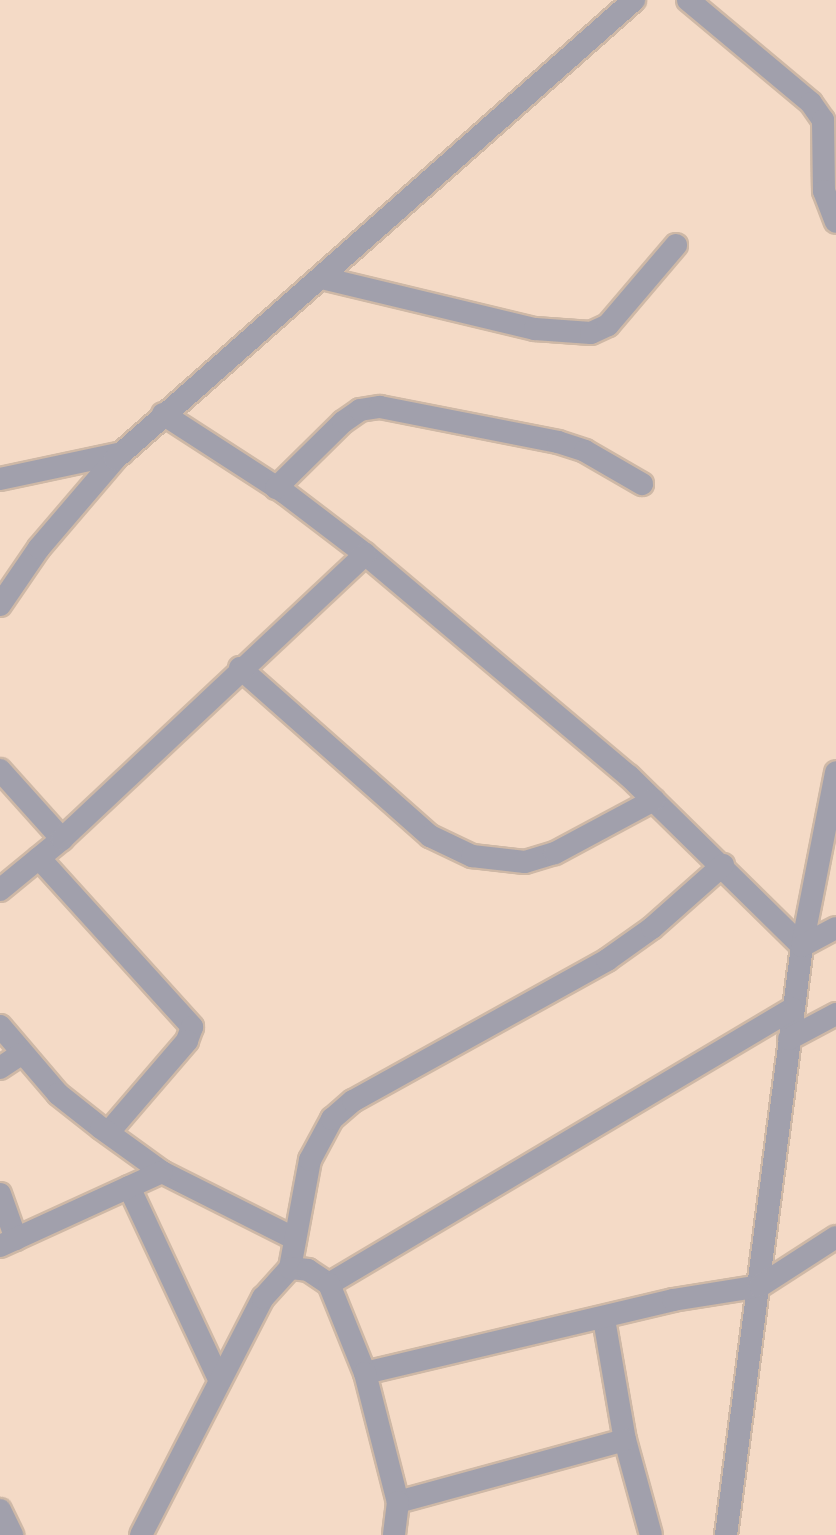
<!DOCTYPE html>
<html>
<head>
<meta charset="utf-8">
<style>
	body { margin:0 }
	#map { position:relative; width:836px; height:1535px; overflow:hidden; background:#f4dac6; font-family:Inter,sans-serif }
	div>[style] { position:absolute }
	.roads { filter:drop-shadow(2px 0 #ceb8a6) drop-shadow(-2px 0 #ceb8a6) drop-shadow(0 2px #ceb8a6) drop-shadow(0 -2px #ceb8a6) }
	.street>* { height:22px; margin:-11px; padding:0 11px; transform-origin:11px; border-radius:11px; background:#a1a0ac }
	span { translate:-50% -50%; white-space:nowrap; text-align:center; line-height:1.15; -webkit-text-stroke:6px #fde8d8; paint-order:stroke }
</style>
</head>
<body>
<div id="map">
	<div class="roads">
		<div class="street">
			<div style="left:688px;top:0;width:160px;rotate:39.9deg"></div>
			<div style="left:811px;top:103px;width:21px;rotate:55deg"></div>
			<div style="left:823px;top:120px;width:71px;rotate:89.2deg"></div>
			<div style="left:824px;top:191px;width:33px;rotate:69deg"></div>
			<div style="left:322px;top:278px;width:219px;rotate:13.5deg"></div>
			<div style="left:535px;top:329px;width:56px;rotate:4.1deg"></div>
			<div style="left:591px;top:333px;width:19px;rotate:-25deg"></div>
			<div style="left:608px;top:325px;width:105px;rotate:-49.6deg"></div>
			<div style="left:163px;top:414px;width:145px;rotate:32.9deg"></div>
			<div style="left:285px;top:493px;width:101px;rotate:37.3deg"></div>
			<div style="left:365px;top:554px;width:345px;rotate:40.1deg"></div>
			<div style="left:629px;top:776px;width:243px;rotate:44.5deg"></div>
			<div style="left:802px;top:946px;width:594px;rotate:97.35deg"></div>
			<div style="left:0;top:479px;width:125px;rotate:-12deg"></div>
			<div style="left:276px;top:488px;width:94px;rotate:-44.6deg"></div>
			<div style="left:343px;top:422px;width:21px;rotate:-35deg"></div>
			<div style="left:360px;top:410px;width:20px;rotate:-9deg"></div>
			<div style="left:380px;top:407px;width:181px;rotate:11.1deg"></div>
			<div style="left:558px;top:442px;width:28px;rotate:18deg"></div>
			<div style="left:585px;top:451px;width:66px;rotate:30.1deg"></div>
			<div style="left:0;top:605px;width:69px;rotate:-55.6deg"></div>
			<div style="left:39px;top:548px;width:117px;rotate:-49.5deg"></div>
			<div style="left:115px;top:459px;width:693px;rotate:-41.49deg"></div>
			<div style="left:240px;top:668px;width:254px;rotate:41.5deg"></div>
			<div style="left:430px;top:836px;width:47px;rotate:25.5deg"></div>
			<div style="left:472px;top:856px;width:53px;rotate:6.5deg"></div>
			<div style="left:525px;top:862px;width:31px;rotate:-17deg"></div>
			<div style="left:555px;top:853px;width:112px;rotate:-28.2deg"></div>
			<div style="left:0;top:770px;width:93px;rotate:48.1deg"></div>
			<div style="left:39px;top:858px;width:228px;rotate:47.8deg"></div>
			<div style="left:192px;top:1027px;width:15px;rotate:110deg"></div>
			<div style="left:187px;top:1041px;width:121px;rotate:130.7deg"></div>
			<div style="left:0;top:890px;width:80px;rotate:-39.4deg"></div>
			<div style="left:62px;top:839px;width:416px;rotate:-43.2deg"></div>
			<div style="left:802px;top:946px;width:177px;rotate:-78.9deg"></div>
			<div style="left:802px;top:946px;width:38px;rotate:-28deg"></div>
			<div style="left:0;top:1026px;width:89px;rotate:49.5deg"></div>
			<div style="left:58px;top:1094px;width:55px;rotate:38.3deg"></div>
			<div style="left:101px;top:1128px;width:75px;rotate:35.8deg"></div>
			<div style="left:162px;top:1172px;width:149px;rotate:26.7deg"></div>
			<div style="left:789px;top:1039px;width:53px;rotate:-28deg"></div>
			<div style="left:0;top:1068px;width:25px;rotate:-34deg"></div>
			<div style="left:129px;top:1187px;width:214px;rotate:64.9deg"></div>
			<div style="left:0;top:1194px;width:48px;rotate:70.4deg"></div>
			<div style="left:0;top:1246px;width:178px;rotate:-24.6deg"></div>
			<div style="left:290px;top:1268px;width:110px;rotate:-79.5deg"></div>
			<div style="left:310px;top:1160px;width:47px;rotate:-61.8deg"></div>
			<div style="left:332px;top:1119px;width:28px;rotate:-41deg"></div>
			<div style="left:353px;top:1101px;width:291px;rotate:-29deg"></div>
			<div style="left:607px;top:960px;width:55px;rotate:-35.4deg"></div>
			<div style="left:652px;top:928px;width:95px;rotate:-41.6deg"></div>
			<div style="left:329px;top:1284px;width:539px;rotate:-30.71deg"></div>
			<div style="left:604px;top:1319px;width:123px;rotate:80.2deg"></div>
			<div style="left:625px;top:1440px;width:98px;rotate:74.7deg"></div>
			<div style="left:365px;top:1373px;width:317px;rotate:-13.3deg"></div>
			<div style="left:673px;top:1300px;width:88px;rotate:-9.1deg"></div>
			<div style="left:760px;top:1286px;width:90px;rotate:-32.8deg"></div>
			<div style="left:398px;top:1502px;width:235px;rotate:-15.3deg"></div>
			<div style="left:0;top:1510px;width:28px;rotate:64deg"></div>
			<div style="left:141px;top:1535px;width:267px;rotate:-62.8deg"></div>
			<div style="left:263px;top:1298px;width:40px;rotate:-48deg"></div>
			<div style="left:290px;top:1268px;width:18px;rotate:6deg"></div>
			<div style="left:308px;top:1270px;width:25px;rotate:34deg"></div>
			<div style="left:329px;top:1284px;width:96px;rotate:68deg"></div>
			<div style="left:365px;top:1373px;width:133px;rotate:75.7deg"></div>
			<div style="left:398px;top:1502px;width:33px;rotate:97deg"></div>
		</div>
	</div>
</div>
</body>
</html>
